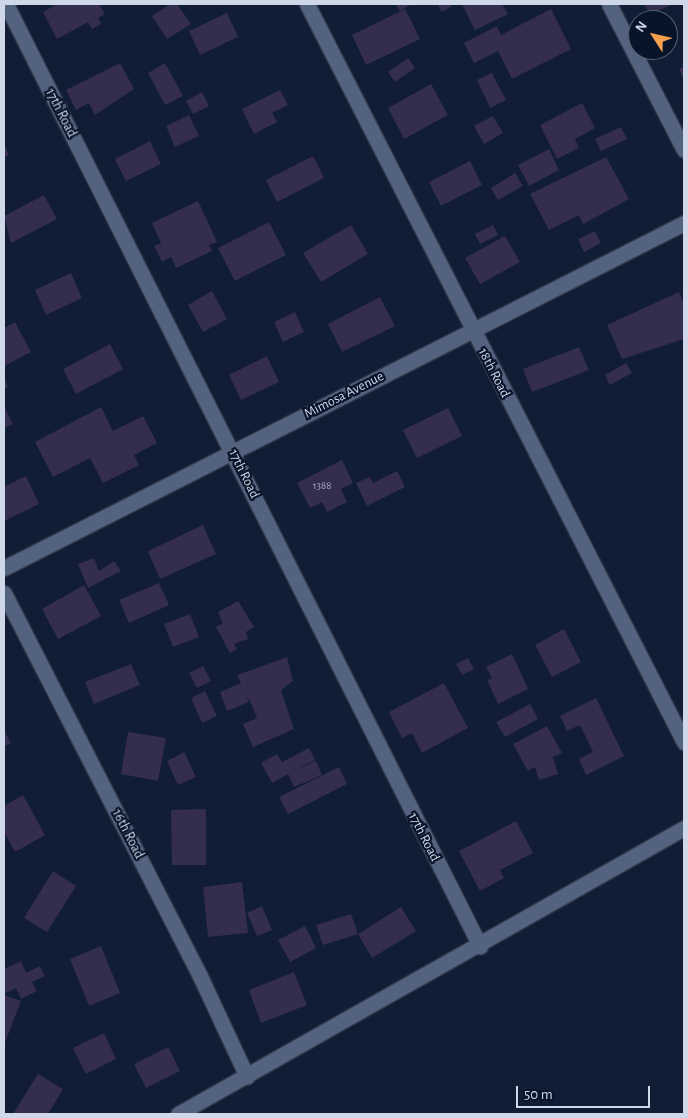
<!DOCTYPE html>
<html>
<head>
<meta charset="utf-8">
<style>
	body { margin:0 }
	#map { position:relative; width:688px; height:1118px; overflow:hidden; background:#101d34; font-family:"Alegreya Sans",sans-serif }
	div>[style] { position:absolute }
	.building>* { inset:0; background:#342d4e }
	.roads { filter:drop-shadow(1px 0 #2e3548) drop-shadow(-1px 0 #2e3548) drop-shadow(0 1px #2e3548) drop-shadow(0 -1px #2e3548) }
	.street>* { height:15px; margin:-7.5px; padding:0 7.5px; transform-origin:7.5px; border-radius:7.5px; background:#53637f }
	span { translate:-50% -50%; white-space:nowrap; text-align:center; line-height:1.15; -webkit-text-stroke:4.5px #07142a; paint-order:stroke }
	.number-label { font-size:11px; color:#a8adc2 }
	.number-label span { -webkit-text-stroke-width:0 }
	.street-label { font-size:14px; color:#cfd8e8 }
	.frame { position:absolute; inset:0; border:5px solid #cfd8e8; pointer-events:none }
	.north { position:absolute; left:628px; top:10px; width:50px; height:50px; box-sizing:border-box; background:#07142a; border:1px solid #576276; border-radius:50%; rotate:305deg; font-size:14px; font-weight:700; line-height:20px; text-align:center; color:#cfd8e8 }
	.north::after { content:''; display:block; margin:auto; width:18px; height:22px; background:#f99f4d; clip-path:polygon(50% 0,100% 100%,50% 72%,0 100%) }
	.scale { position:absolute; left:516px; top:1086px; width:134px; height:22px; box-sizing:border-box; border:2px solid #cfd8e8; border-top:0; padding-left:6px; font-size:15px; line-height:18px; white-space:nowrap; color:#cfd8e8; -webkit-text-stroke:4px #07142a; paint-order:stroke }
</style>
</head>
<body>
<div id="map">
	<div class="building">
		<div style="clip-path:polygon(57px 4px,99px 4px,105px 14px,98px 18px,101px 24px,92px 29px,88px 22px,57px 39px,43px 12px)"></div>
		<div style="clip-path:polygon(170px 4px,177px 4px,191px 24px,167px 39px,152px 16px)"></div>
		<div style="clip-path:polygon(395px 4px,411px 4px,400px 11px)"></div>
		<div style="clip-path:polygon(437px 4px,450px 4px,452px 6px,442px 12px)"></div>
		<div style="clip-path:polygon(462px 4px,502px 4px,508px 14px,475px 30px)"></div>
		<div style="clip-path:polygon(644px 4px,673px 4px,650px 15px)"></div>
		<div style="clip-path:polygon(405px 9px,420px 39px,366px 65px,352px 35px)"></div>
		<div style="clip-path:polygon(551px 9px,571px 49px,512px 79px,498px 51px,474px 63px,464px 43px,497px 26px,501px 35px)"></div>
		<div style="clip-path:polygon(227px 13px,238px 37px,200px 55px,189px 31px)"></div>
		<div style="clip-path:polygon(408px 58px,415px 68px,395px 82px,388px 72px)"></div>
		<div style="clip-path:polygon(120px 63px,134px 89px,95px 115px,89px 103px,76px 110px,66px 90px)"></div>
		<div style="clip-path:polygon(165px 63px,183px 96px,165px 105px,148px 73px)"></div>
		<div style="clip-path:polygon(684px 66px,684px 81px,679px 69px)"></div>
		<div style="clip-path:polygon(492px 73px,506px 100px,490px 108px,477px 80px)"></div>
		<div style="clip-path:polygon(431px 84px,448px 115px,404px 139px,388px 108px)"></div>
		<div style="clip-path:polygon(280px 90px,288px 105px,272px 113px,277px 122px,254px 134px,242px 109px)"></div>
		<div style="clip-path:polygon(202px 92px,209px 106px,193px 114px,186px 101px)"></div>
		<div style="clip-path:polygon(582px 103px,595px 128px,575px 139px,579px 148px,557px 159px,540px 125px)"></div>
		<div style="clip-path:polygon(189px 115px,199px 136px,175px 147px,166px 126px)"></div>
		<div style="clip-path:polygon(493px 116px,503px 133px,484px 144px,474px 126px)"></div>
		<div style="clip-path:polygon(621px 127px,627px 139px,601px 151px,595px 139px)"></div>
		<div style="clip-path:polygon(150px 141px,161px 164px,126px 181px,115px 159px)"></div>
		<div style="clip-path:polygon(4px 144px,9px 155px,4px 158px)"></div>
		<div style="clip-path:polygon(549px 149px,559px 170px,529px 186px,518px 165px)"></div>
		<div style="clip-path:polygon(313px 156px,324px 178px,277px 202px,266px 180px)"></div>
		<div style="clip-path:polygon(606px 157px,629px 199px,583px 224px,579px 215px,549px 230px,530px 194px)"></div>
		<div style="clip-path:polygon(470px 161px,482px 185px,441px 206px,429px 182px)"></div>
		<div style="clip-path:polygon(515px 173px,523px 186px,498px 200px,491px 188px)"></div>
		<div style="clip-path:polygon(44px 195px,57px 219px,11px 243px,4px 216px)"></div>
		<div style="clip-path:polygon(198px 201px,217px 242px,209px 245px,212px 251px,176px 268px,171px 257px,162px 262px,154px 246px,161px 243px,152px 223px)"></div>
		<div style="clip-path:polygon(269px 222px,286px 255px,235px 281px,218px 248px)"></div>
		<div style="clip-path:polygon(351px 225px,368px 254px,321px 282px,303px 253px)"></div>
		<div style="clip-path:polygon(493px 225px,498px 235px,480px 244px,475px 234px)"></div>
		<div style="clip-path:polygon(595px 231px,601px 243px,584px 252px,578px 239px)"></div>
		<div style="clip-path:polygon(505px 236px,520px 262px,480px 284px,465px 258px)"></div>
		<div style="clip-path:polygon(71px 273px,82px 298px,46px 315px,35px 290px)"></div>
		<div style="clip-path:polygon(212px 291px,227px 319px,203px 332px,188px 305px)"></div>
		<div style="clip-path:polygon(679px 292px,684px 304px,684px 339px,622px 359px,607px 325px)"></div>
		<div style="clip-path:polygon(380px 297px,395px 326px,342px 352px,328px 324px)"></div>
		<div style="clip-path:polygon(295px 312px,304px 332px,283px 342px,274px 322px)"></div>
		<div style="clip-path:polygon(15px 322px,31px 352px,4px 366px,4px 328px)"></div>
		<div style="clip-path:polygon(110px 344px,123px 369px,76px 394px,63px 369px)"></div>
		<div style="clip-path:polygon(579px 347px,589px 370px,532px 392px,523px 369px)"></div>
		<div style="clip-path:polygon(267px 356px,279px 382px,241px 400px,229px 375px)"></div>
		<div style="clip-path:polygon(626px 363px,632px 373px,610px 385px,605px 375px)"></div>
		<div style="clip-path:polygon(4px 378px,8px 387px,4px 389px)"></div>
		<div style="clip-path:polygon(4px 406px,13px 424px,4px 428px)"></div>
		<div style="clip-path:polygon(101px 407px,113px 431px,143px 416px,157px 443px,134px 455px,139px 465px,103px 483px,90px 458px,53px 477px,35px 442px)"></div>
		<div style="clip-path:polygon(448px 408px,462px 436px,417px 458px,403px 430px)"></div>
		<div style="clip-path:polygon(342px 460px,353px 483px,341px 489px,347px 502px,327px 512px,322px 502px,310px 508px,297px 483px)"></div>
		<div style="clip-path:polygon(397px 471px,405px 487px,367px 506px,356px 483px,370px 477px,373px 483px)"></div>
		<div style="clip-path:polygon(26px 476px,39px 504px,4px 521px,4px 487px)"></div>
		<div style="clip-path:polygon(203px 525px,216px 554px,160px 579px,148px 551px)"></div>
		<div style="clip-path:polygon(94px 558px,99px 571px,114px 561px,121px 571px,88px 588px,78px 564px)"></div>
		<div style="clip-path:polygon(159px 583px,169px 605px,129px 623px,119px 600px)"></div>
		<div style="clip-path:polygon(84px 585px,101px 616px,58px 639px,42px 609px)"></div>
		<div style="clip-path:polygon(238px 601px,254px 627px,246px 632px,248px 639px,234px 644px,237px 649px,230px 653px,216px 627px,223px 623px,218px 612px)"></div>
		<div style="clip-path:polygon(190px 614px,199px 637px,173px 647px,164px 624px)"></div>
		<div style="clip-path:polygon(564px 629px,581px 662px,552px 677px,535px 645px)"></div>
		<div style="clip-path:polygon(512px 654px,528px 689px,498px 704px,487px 680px,492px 678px,486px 667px)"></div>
		<div style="clip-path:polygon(287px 657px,293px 681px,281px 690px,294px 729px,253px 747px,243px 724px,257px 718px,250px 701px,246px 696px,249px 702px,227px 711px,220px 692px,241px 683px,237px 675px)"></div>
		<div style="clip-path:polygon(468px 658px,474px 669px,462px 675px,456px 664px)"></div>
		<div style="clip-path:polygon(131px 664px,140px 685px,94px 704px,85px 682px)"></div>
		<div style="clip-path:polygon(203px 666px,211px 681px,197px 688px,189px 673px)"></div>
		<div style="clip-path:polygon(444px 683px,468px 728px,422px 753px,412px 733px,402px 738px,389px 712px)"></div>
		<div style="clip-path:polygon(205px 691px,217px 716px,202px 723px,191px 698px)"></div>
		<div style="clip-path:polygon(596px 698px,624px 756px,586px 775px,579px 759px,593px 752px,580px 725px,567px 731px,560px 716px)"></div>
		<div style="clip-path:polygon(530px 704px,538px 719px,505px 737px,496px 722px)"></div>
		<div style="clip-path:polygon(547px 726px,562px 753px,553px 757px,558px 774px,539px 780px,535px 767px,528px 771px,513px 744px)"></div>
		<div style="clip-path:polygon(4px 731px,11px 743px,4px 747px)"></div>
		<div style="clip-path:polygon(128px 732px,166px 738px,158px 781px,121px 774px)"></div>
		<div style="clip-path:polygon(309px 748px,315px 760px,294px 771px,316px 761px,322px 775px,294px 787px,288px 774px,272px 783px,261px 763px,277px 754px,282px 762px)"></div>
		<div style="clip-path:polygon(184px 752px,196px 777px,178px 785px,167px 761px)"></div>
		<div style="clip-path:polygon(339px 767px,347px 784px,288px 814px,279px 797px)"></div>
		<div style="clip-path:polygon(23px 795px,45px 835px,15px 852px,4px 832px,4px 806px)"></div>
		<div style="clip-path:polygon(206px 809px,206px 865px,172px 865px,171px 810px)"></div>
		<div style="clip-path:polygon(516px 821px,533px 853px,500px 870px,504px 878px,480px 891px,459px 851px)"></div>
		<div style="clip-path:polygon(53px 871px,76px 886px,47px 932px,24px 918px)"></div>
		<div style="clip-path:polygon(242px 882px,248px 933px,208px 937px,203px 887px)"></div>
		<div style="clip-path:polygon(262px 906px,272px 930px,257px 936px,247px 913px)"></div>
		<div style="clip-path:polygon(401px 907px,416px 931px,372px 958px,358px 934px,323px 945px,316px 925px,351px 914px,358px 934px)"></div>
		<div style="clip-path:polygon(305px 926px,316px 948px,290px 962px,278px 940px)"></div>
		<div style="clip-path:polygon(101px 946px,120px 993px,89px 1006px,70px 959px)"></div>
		<div style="clip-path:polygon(21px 961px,26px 973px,40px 966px,45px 976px,32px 982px,37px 991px,21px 999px,16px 988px,6px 993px,4px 988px,4px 969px)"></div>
		<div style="clip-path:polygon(294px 972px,307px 1005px,261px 1023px,249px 990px)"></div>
		<div style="clip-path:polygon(4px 995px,21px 1001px,4px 1045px)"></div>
		<div style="clip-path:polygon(104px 1033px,116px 1059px,86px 1074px,73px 1048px)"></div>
		<div style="clip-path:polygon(168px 1047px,180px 1071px,146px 1088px,134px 1064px)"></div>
		<div style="clip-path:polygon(38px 1074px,63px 1089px,48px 1114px,13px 1114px)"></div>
	</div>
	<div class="roads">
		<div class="street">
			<div style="left:6px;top:4px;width:1055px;rotate:63.29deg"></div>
			<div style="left:307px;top:4px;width:829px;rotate:62.94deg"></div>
			<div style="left:609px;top:4px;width:164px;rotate:62.8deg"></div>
			<div style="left:4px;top:568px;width:763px;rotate:-26.9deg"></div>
			<div style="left:4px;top:593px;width:430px;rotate:62.9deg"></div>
			<div style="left:200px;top:976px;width:111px;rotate:65deg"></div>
			<div style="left:178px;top:1114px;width:581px;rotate:-29.48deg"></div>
		</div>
	</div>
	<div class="number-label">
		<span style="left:322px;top:486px">1388</span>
	</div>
	<div class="street-label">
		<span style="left:61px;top:113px;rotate:63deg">17th Road</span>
		<span style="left:494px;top:373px;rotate:63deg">18th Road</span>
		<span style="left:344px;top:395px;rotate:-27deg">Mimosa Avenue</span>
		<span style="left:244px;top:474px;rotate:64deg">17th Road</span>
		<span style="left:128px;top:834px;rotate:63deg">16th Road</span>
		<span style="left:424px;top:837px;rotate:63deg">17th Road</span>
	</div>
	<div class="frame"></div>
	<div class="north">N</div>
	<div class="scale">50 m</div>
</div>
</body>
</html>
